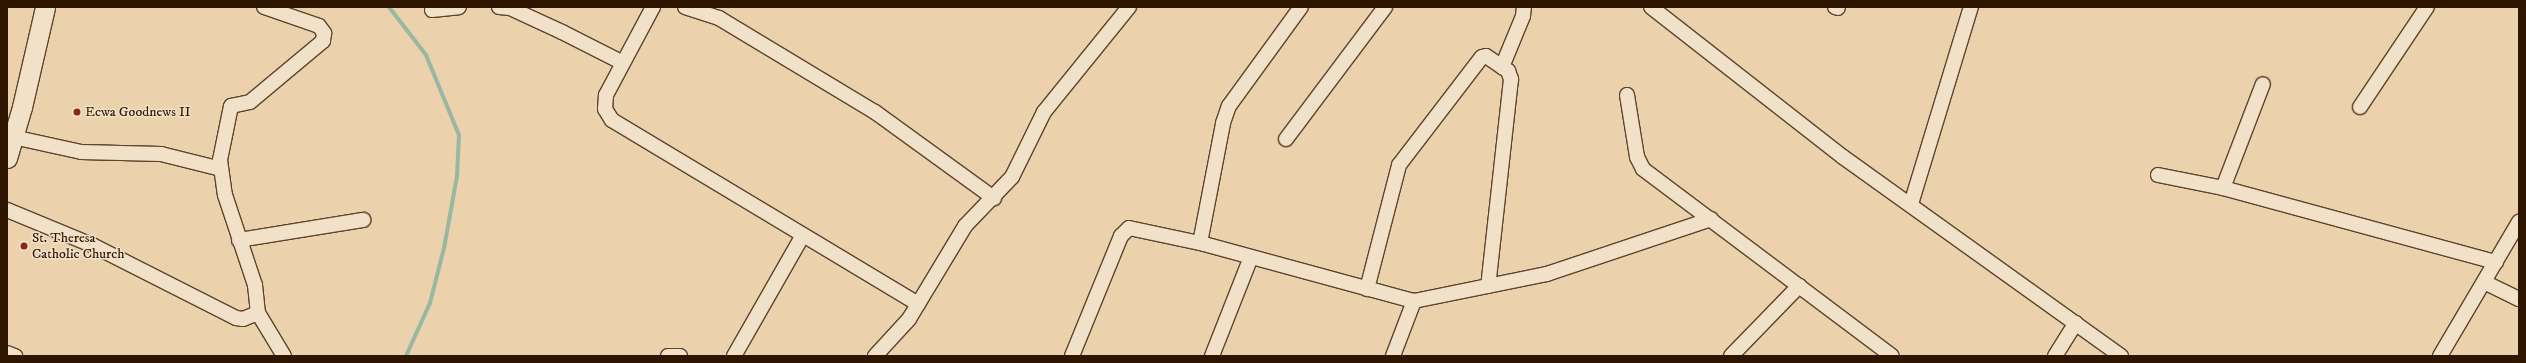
<!DOCTYPE html>
<html>
<head>
<meta charset="utf-8">
<style>
	body { margin:0 }
	#map { position:relative; width:2526px; height:363px; overflow:hidden; background:#ebd1ac; font-family:"IM FELL DW Pica",serif }
	div>[style] { position:absolute }
	.stream>* { height:4px; margin:-2px; padding:0 2px; transform-origin:2px; border-radius:2px; background:#99b8a4 }
	.roads { filter:drop-shadow(1px 0 #5d442b) drop-shadow(-1px 0 #5d442b) drop-shadow(0 1px #5d442b) drop-shadow(0 -1px #5d442b) }
	.street>* { height:14px; margin:-7px; padding:0 7px; transform-origin:7px; border-radius:7px; background:#f2e1c9 }
	.secondary>* { height:19px; margin:-9.5px; padding:0 9.5px; transform-origin:9.5px; border-radius:9.5px; background:#f2e1c9 }
	.dots>* { width:11px; height:11px; translate:-50% -50%; box-sizing:border-box; border:2px solid #f2e1c9; border-radius:50% }
	span { translate:-50% -50%; white-space:nowrap; text-align:center; line-height:1.15; -webkit-text-stroke:3px #f2e1c9; paint-order:stroke }
	.poi-label { font-size:14px; color:#2e1500 }
	.left { translate:0 -50%; text-align:left }
	.frame { position:absolute; inset:0; border:8px solid #2e1500; pointer-events:none }
</style>
</head>
<body>
<div id="map">
	<div class="stream">
		<div style="left:389px;top:7px;width:61px;rotate:52.4deg"></div>
		<div style="left:426px;top:55px;width:87px;rotate:67.6deg"></div>
		<div style="left:459px;top:135px;width:41px;rotate:92.8deg"></div>
		<div style="left:457px;top:176px;width:73px;rotate:100.2deg"></div>
		<div style="left:444px;top:248px;width:57px;rotate:104.3deg"></div>
		<div style="left:430px;top:303px;width:58px;rotate:114.4deg"></div>
	</div>
	<div class="roads">
		<div class="street">
			<div style="left:264px;top:7px;width:58px;rotate:19.1deg"></div>
			<div style="left:319px;top:26px;width:9px;rotate:54deg"></div>
			<div style="left:324px;top:33px;width:8px;rotate:97deg"></div>
			<div style="left:323px;top:41px;width:95px;rotate:140.1deg"></div>
			<div style="left:250px;top:102px;width:19px;rotate:168deg"></div>
			<div style="left:231px;top:106px;width:55px;rotate:101.5deg"></div>
			<div style="left:220px;top:160px;width:35px;rotate:82deg"></div>
			<div style="left:225px;top:195px;width:95px;rotate:71.6deg"></div>
			<div style="left:255px;top:285px;width:28px;rotate:84deg"></div>
			<div style="left:258px;top:313px;width:50px;rotate:58.8deg"></div>
			<div style="left:499px;top:7px;width:11px;rotate:5deg"></div>
			<div style="left:510px;top:8px;width:57px;rotate:24.8deg"></div>
			<div style="left:562px;top:32px;width:68px;rotate:26.9deg"></div>
			<div style="left:653px;top:7px;width:100px;rotate:118.1deg"></div>
			<div style="left:606px;top:95px;width:14px;rotate:94deg"></div>
			<div style="left:605px;top:109px;width:13px;rotate:58deg"></div>
			<div style="left:612px;top:120px;width:357px;rotate:31deg"></div>
			<div style="left:685px;top:7px;width:36px;rotate:18deg"></div>
			<div style="left:719px;top:18px;width:182px;rotate:31.1deg"></div>
			<div style="left:875px;top:112px;width:147px;rotate:35.9deg"></div>
			<div style="left:1651px;top:7px;width:244px;rotate:38deg"></div>
			<div style="left:1843px;top:157px;width:342px;rotate:35.6deg"></div>
			<div style="left:1835px;top:7px;width:3px;rotate:18deg"></div>
			<div style="left:432px;top:10px;width:27px;rotate:-6deg"></div>
			<div style="left:1502px;top:67px;width:55px;rotate:-67.6deg"></div>
			<div style="left:1523px;top:16px;width:9px;rotate:-84deg"></div>
			<div style="left:1627px;top:95px;width:63px;rotate:80.8deg"></div>
			<div style="left:1637px;top:157px;width:13px;rotate:63deg"></div>
			<div style="left:1643px;top:169px;width:311px;rotate:36.9deg"></div>
			<div style="left:2360px;top:107px;width:120px;rotate:-56.2deg"></div>
			<div style="left:13px;top:137px;width:70px;rotate:12.4deg"></div>
			<div style="left:81px;top:152px;width:80px;rotate:1.4deg"></div>
			<div style="left:161px;top:154px;width:62px;rotate:14deg"></div>
			<div style="left:1286px;top:139px;width:165px;rotate:-53.1deg"></div>
			<div style="left:2158px;top:175px;width:66px;rotate:11.3deg"></div>
			<div style="left:2223px;top:188px;width:283px;rotate:15.2deg"></div>
			<div style="left:2223px;top:188px;width:111px;rotate:-69deg"></div>
			<div style="left:1911px;top:204px;width:206px;rotate:-73.1deg"></div>
			<div style="left:7px;top:210px;width:92px;rotate:22.4deg"></div>
			<div style="left:92px;top:245px;width:161px;rotate:26.9deg"></div>
			<div style="left:236px;top:318px;width:7px;rotate:8deg"></div>
			<div style="left:243px;top:319px;width:16px;rotate:-22deg"></div>
			<div style="left:239px;top:240px;width:126px;rotate:-9.2deg"></div>
			<div style="left:1200px;top:243px;width:122px;rotate:-79.1deg"></div>
			<div style="left:1223px;top:123px;width:18px;rotate:-71deg"></div>
			<div style="left:1229px;top:106px;width:122px;rotate:-54deg"></div>
			<div style="left:2484px;top:282px;width:39px;rotate:26deg"></div>
			<div style="left:1367px;top:289px;width:128px;rotate:-75.5deg"></div>
			<div style="left:1399px;top:165px;width:136px;rotate:-52.5deg"></div>
			<div style="left:1482px;top:57px;width:4px;rotate:-14deg"></div>
			<div style="left:1486px;top:56px;width:27px;rotate:34deg"></div>
			<div style="left:1508px;top:71px;width:9px;rotate:69deg"></div>
			<div style="left:1511px;top:79px;width:208px;rotate:96.3deg"></div>
			<div style="left:7px;top:353px;width:9px;rotate:21deg"></div>
			<div style="left:668px;top:356px;width:12px"></div>
			<div style="left:734px;top:356px;width:139px;rotate:-60.3deg"></div>
			<div style="left:875px;top:356px;width:50px;rotate:-47.4deg"></div>
			<div style="left:909px;top:319px;width:109px;rotate:-58.9deg"></div>
			<div style="left:965px;top:226px;width:68px;rotate:-46.2deg"></div>
			<div style="left:1012px;top:177px;width:72px;rotate:-63.8deg"></div>
			<div style="left:1044px;top:112px;width:135px;rotate:-51deg"></div>
			<div style="left:1072px;top:356px;width:130px;rotate:-67.8deg"></div>
			<div style="left:1121px;top:236px;width:11px;rotate:-45deg"></div>
			<div style="left:1129px;top:228px;width:77px;rotate:12deg"></div>
			<div style="left:1204px;top:244px;width:218px;rotate:15.2deg"></div>
			<div style="left:1414px;top:301px;width:136px;rotate:-11.5deg"></div>
			<div style="left:1547px;top:274px;width:173px;rotate:-18.5deg"></div>
			<div style="left:1212px;top:356px;width:106px;rotate:-68.5deg"></div>
			<div style="left:1393px;top:356px;width:59px;rotate:-69.1deg"></div>
			<div style="left:1731px;top:356px;width:98px;rotate:-45.8deg"></div>
			<div style="left:2055px;top:356px;width:39px;rotate:-58deg"></div>
			<div style="left:2440px;top:356px;width:156px;rotate:-59.5deg"></div>
		</div>
		<div class="secondary">
			<div style="left:7px;top:158px;width:53px;rotate:-73.6deg"></div>
			<div style="left:22px;top:107px;width:103px;rotate:-77deg"></div>
		</div>
	</div>
	<div class="dots">
		<div style="left:77px;top:112px;background:#8f2418"></div>
		<div style="left:24px;top:246px;background:#8f2418"></div>
	</div>
	<div class="poi-label">
		<span class="left" style="left:85px;top:112px">Ecwa Goodnews II</span>
		<span class="left" style="left:32px;top:246px">St. Theresa<br>Catholic Church</span>
	</div>
	<div class="frame"></div>
</div>
</body>
</html>
